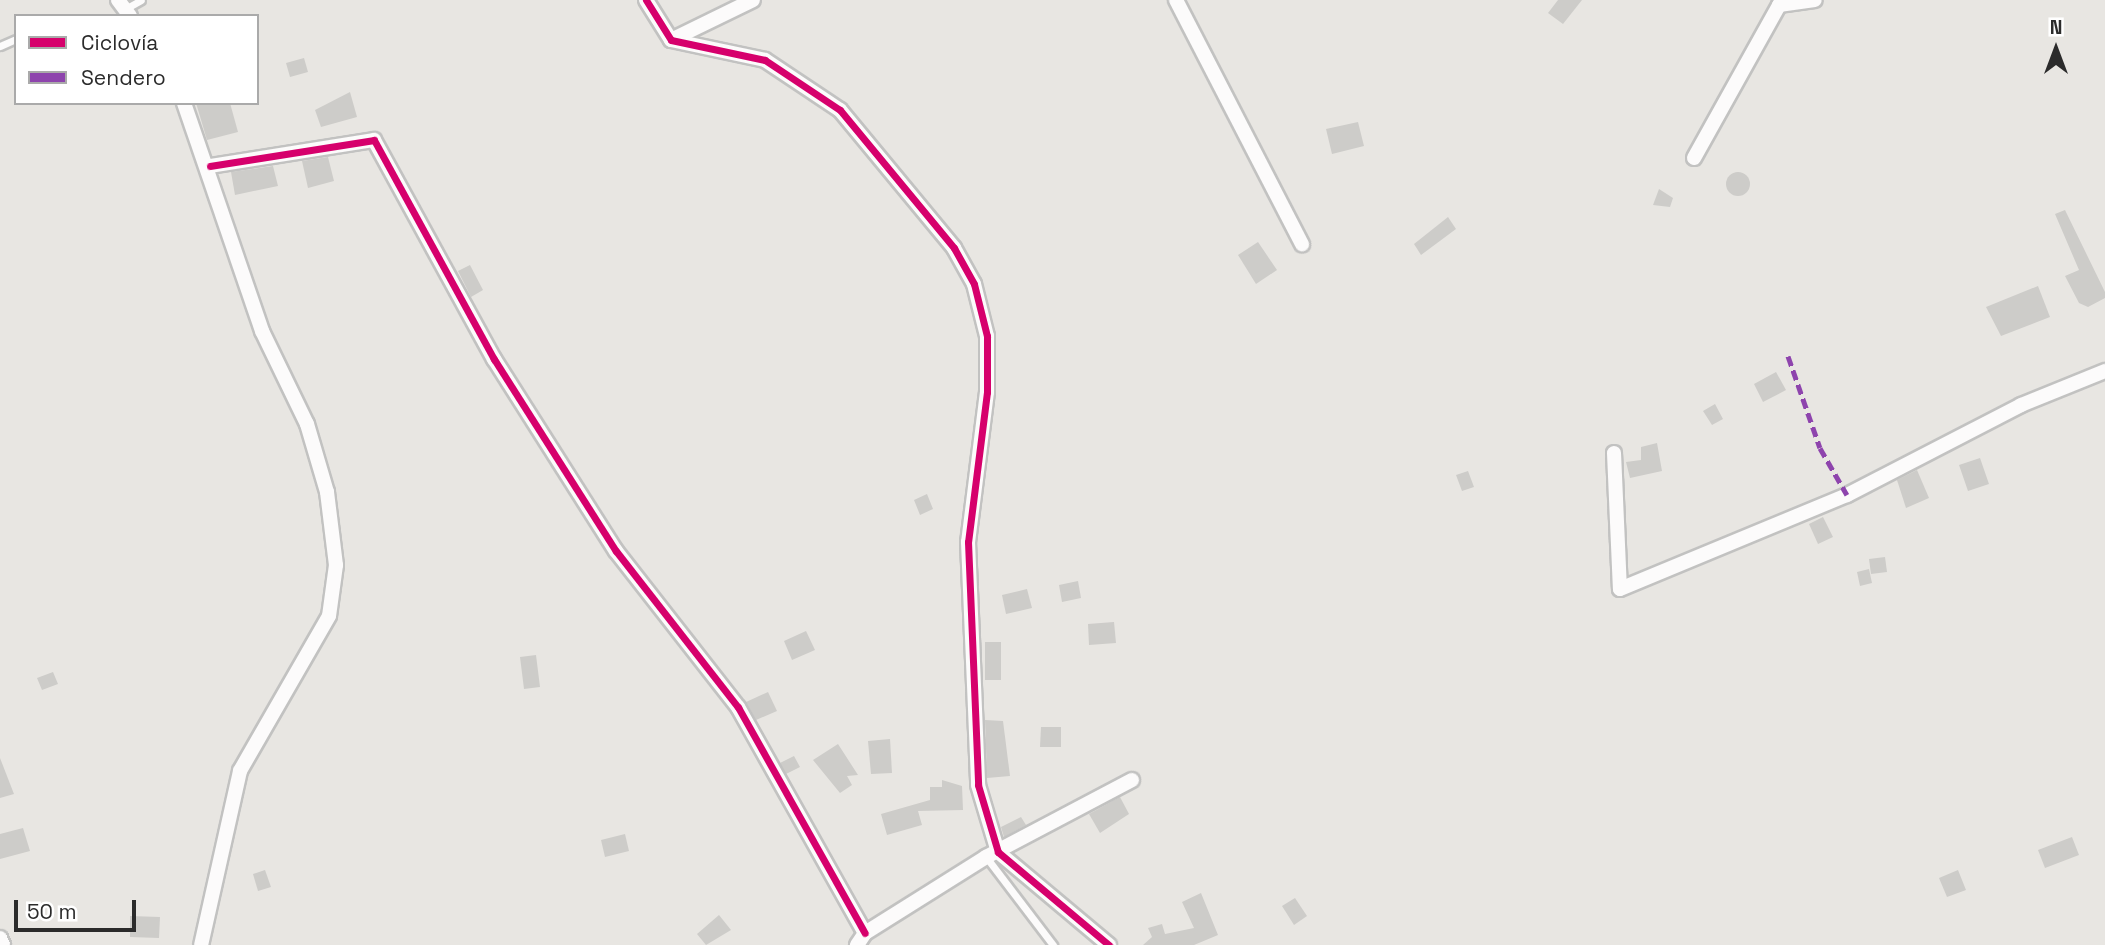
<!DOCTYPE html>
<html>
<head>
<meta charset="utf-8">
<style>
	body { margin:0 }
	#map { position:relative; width:2105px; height:945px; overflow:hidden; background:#e8e6e2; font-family:"Space Grotesk",sans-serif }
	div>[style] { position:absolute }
	.building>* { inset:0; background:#cdccc9 }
	.round { border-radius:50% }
	.roads { filter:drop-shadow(2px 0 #c2c2c1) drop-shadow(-2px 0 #c2c2c1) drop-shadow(0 2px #c2c2c1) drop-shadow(0 -2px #c2c2c1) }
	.lane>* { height:7px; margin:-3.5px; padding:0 3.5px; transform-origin:3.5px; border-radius:3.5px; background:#fcfbfb }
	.street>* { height:14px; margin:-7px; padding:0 7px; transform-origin:7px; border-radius:7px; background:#fcfbfb }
	.quiet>* { height:5px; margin-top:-2.5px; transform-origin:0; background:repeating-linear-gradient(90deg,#8e44ad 0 10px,transparent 0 15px) }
	.cycleway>* { height:7px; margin:-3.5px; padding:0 3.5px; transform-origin:3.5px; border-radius:3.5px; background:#d6006c }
	span { translate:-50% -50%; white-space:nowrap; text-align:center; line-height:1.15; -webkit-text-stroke:6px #fff; paint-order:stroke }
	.legend { position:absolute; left:14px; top:14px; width:245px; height:91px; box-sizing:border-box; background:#fff; border:2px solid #aaa; margin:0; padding:9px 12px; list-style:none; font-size:21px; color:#2b2b2b }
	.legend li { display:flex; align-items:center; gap:14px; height:35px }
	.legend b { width:35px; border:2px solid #aaa }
	.north { position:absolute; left:2021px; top:14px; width:70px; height:70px; -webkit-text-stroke:5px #fff; paint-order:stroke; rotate:0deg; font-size:19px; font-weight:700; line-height:28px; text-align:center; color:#2b2b2b }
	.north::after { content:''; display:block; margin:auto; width:24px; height:32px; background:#2b2b2b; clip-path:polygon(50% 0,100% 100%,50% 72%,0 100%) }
	.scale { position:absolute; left:14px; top:900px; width:122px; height:32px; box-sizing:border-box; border:4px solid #2b2b2b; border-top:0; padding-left:9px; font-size:21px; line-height:24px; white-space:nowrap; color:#2b2b2b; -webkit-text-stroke:5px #fff; paint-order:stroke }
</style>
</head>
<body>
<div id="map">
	<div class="building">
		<div style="clip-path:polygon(1558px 0,1582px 0,1563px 24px,1548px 13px)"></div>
		<div style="clip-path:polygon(304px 58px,308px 72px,290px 77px,286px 63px)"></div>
		<div style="clip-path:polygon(350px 92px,357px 117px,321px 127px,315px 110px)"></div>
		<div style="clip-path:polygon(196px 103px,230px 103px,238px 132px,207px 140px)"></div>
		<div style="clip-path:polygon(1358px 122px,1364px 146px,1332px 154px,1326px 129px)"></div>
		<div style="clip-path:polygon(328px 157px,334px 181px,308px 188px,302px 161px)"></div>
		<div style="clip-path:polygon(273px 166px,278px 186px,235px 195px,231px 172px)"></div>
		<div class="round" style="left:1726px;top:172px;width:24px;height:24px"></div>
		<div style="clip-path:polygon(1659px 189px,1673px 198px,1670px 207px,1653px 205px)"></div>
		<div style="clip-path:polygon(2065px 210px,2105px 292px,2105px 298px,2088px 307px,2079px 303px,2065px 276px,2079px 270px,2055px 214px)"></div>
		<div style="clip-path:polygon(1448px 217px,1456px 229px,1421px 255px,1414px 244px)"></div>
		<div style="clip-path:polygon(1258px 242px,1277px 270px,1256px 284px,1238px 255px)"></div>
		<div style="clip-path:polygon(470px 265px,483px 290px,471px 297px,458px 271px)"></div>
		<div style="clip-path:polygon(2038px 286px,2050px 317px,2001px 336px,1986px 307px)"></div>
		<div style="clip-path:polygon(1776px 372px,1786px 390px,1763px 402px,1754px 384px)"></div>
		<div style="clip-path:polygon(1715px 404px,1723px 419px,1712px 425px,1703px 411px)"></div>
		<div style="clip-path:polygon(1657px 443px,1662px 471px,1630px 478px,1626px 462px,1641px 460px,1641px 447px)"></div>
		<div style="clip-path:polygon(1980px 458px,1989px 484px,1968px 491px,1959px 465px)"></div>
		<div style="clip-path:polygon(1917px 470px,1929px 498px,1906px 508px,1897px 480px)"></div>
		<div style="clip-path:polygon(1468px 471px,1474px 487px,1462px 491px,1456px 475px)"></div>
		<div style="clip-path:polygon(927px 494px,933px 509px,920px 515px,914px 500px)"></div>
		<div style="clip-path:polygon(1823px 517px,1833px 537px,1818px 544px,1809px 524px)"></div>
		<div style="clip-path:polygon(1885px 557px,1887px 572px,1871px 574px,1869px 559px)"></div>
		<div style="clip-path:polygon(1869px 569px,1872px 583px,1860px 586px,1857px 572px)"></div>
		<div style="clip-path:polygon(1078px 581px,1081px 598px,1062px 602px,1059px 585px)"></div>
		<div style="clip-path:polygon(1027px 589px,1032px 608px,1006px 614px,1002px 595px)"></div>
		<div style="clip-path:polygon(1114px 622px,1116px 643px,1089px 645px,1088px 624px)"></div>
		<div style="clip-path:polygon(806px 631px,815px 650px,792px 660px,784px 641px)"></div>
		<div style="clip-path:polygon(985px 642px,1001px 642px,1001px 680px,985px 680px)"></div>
		<div style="clip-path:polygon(536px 655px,540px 687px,524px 689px,520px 657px)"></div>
		<div style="clip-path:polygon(53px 672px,58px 684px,42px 690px,37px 678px)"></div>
		<div style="clip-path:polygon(768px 692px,777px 711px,756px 720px,746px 702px)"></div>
		<div style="clip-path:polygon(985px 720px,1003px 721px,1010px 776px,987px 778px)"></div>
		<div style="clip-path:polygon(1041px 727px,1061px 727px,1061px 747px,1040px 747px)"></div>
		<div style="clip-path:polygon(890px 739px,892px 773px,871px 774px,868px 741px)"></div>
		<div style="clip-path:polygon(838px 744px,858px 775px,847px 776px,852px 785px,840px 793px,813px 760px)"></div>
		<div style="clip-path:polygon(794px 756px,800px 767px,786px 774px,780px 763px)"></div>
		<div style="clip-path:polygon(0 758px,14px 794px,0 798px)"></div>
		<div style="clip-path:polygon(942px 780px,962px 786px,963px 810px,918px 811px,922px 825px,887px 835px,881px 814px,930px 800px,930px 787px,942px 787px)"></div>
		<div style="clip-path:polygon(1120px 797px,1129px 814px,1100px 833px,1089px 814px)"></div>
		<div style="clip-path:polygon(1021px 817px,1026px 825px,1004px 837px,1001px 827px)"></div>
		<div style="clip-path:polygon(23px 828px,30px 851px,0 859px,0 834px)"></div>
		<div style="clip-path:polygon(625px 834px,629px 851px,605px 857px,601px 840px)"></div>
		<div style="clip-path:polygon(2072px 837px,2079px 855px,2045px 868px,2038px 850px)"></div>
		<div style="clip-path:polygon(265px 870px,271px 887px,258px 891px,253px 874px)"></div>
		<div style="clip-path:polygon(1958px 870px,1966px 890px,1947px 897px,1939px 878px)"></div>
		<div style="clip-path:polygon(1201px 893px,1218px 935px,1194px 945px,1143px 945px,1152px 937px,1148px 928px,1162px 924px,1165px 934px,1194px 928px,1182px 902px)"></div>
		<div style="clip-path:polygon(1295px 898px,1307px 916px,1294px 925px,1282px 906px)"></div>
		<div style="clip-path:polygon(719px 915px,731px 930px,706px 945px,697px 934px)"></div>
		<div style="clip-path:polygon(130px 916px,160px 917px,159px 938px,130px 937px)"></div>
	</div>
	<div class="roads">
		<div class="lane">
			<div style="left:125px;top:9px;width:18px;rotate:-29deg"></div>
			<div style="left:0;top:46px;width:17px;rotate:-24deg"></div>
			<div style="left:986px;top:857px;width:111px;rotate:52.7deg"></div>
		</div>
		<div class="street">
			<div style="left:118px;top:0;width:20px;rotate:53deg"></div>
			<div style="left:646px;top:0;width:47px;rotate:58deg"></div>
			<div style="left:671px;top:40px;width:96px;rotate:12deg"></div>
			<div style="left:765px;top:60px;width:90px;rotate:33.7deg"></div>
			<div style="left:840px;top:110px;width:179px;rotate:50.4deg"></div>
			<div style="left:954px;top:248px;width:41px;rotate:60.9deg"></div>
			<div style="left:974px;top:284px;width:54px;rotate:76deg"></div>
			<div style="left:987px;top:336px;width:56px;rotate:90deg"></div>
			<div style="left:987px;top:392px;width:151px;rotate:97.2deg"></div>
			<div style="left:968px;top:542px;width:243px;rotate:87.6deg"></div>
			<div style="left:978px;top:785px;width:70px;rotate:73.4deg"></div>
			<div style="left:998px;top:852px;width:145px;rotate:40deg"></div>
			<div style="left:1176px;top:0;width:275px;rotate:62.7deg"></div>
			<div style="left:671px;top:40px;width:91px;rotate:-26deg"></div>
			<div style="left:184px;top:103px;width:241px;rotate:71.1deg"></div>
			<div style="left:262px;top:331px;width:103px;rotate:64.2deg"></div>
			<div style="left:307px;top:424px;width:71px;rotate:73.6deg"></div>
			<div style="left:327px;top:492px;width:74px;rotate:83deg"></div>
			<div style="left:336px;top:565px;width:51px;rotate:97.8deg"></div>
			<div style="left:329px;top:616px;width:179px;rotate:119.9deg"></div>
			<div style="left:240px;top:771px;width:178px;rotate:102.6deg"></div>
			<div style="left:1694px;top:158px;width:175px;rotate:-60.9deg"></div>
			<div style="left:1779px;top:5px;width:36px;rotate:-8deg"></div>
			<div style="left:210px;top:166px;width:166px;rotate:-9deg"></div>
			<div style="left:374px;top:140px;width:250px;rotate:61.3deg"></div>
			<div style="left:494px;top:359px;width:227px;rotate:57.6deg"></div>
			<div style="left:616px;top:551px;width:198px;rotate:52deg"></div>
			<div style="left:738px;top:707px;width:259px;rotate:60.7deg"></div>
			<div style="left:1614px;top:453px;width:136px;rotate:87.5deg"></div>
			<div style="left:1620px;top:589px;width:246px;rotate:-22.5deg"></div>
			<div style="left:1847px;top:495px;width:196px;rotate:-27.3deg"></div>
			<div style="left:2021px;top:405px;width:91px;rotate:-22deg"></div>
			<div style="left:0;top:938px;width:8px;rotate:67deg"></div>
			<div style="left:857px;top:945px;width:14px;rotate:-56deg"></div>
			<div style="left:865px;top:933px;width:143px;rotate:-32.1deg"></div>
			<div style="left:986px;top:857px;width:165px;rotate:-27.8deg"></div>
		</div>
	</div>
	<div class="quiet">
		<div style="left:1788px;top:356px;width:97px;rotate:70.8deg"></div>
		<div style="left:1820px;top:448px;width:54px;rotate:60.1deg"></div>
	</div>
	<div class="cycleway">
		<div style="left:646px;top:0;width:47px;rotate:58deg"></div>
		<div style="left:671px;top:40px;width:96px;rotate:12deg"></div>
		<div style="left:765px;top:60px;width:90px;rotate:33.7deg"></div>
		<div style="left:840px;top:110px;width:179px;rotate:50.4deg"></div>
		<div style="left:954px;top:248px;width:41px;rotate:60.9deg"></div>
		<div style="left:974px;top:284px;width:54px;rotate:76deg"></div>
		<div style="left:987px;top:336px;width:56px;rotate:90deg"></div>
		<div style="left:987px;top:392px;width:151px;rotate:97.2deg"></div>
		<div style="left:968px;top:542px;width:243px;rotate:87.6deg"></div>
		<div style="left:978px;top:785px;width:70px;rotate:73.4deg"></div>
		<div style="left:998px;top:852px;width:145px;rotate:40deg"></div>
		<div style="left:210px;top:166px;width:166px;rotate:-9deg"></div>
		<div style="left:374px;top:140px;width:250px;rotate:61.3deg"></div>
		<div style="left:494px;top:359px;width:227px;rotate:57.6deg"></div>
		<div style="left:616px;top:551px;width:198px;rotate:52deg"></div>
		<div style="left:738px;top:707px;width:259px;rotate:60.7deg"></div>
	</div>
	<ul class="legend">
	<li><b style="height:9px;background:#d6006c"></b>Ciclovía</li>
	<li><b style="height:9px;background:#8e44ad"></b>Sendero</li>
	</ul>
	<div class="north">N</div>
	<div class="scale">50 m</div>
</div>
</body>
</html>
